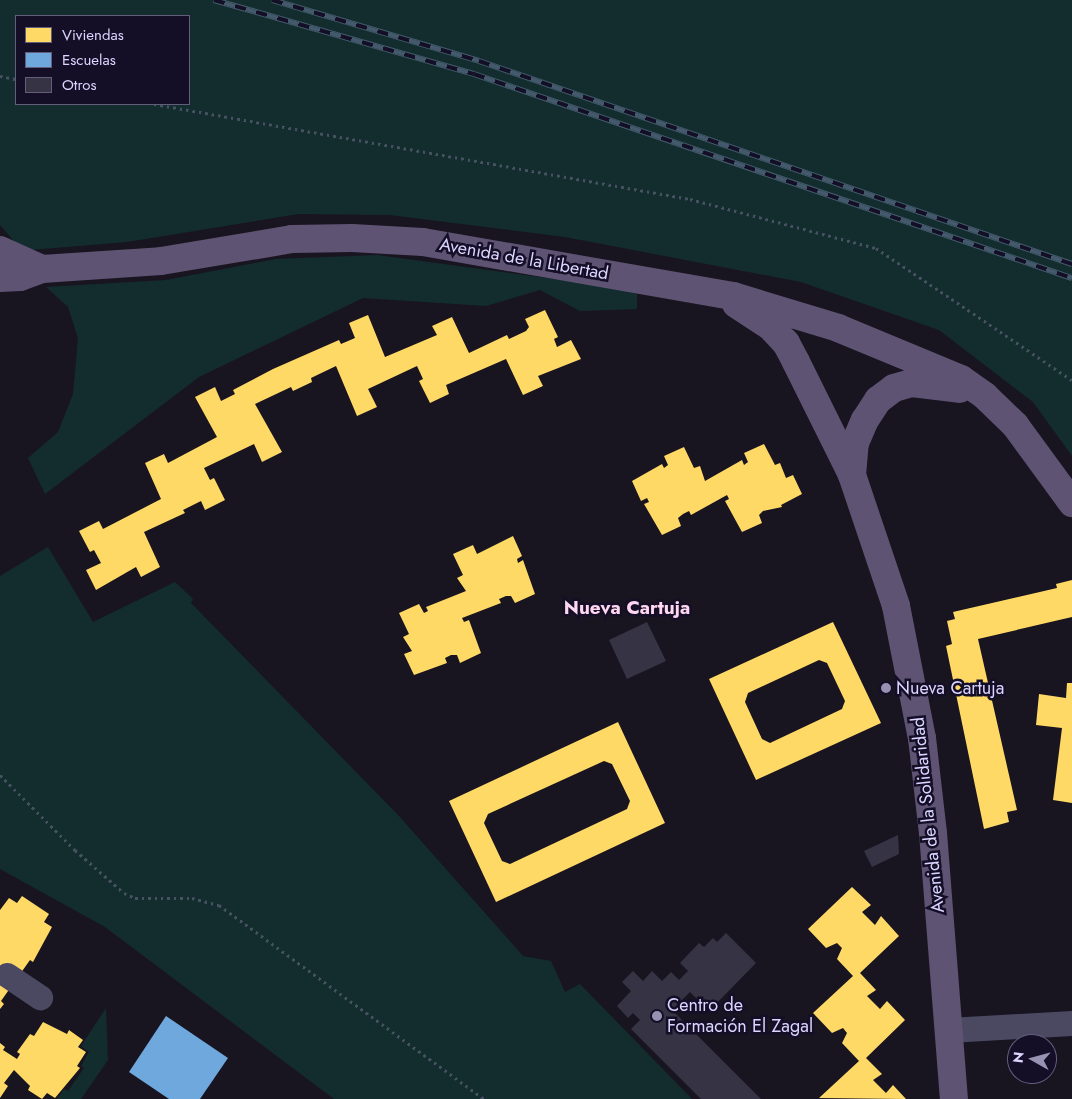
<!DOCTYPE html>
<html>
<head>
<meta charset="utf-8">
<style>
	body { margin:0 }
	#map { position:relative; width:1072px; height:1099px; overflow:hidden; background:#181521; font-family:Jost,sans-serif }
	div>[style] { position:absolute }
	.green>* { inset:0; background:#132d2f }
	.homes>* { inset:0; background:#ffd966 }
	.schools>* { inset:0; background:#6fa8dc }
	.building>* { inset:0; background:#363344 }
	.path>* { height:3px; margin-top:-1.5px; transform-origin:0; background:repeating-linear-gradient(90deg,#465261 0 2.5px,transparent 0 6.5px) }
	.street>* { height:25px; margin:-12.5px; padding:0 12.5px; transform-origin:12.5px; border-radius:12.5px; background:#4b4962 }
	.primary>* { height:28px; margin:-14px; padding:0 14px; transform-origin:14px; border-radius:14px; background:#5f5373 }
	.rail>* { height:5.5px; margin-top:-2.75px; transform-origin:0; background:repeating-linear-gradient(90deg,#140f27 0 11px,#445a6c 0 22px); box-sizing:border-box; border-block:1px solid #445a6c }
	.dots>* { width:14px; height:14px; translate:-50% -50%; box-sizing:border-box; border:2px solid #140f27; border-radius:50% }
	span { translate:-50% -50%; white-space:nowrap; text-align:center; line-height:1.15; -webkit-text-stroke:5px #140f27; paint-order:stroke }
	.street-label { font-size:18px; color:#dbd5ff }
	.poi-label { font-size:18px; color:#dbd5ff }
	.left { translate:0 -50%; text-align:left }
	.neighbourhood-label { font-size:19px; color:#ffd7f0; font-weight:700 }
	.legend { position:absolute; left:15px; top:15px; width:175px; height:90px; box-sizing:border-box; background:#140f27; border:1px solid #645e7d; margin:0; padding:6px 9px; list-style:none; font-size:15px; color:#dbd5ff }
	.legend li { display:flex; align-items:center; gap:10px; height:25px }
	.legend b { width:25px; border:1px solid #645e7d }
	.north { position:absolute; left:1007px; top:1034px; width:50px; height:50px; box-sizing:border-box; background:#140f27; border:1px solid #645e7d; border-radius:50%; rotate:277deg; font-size:14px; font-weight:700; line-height:20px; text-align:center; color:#dbd5ff }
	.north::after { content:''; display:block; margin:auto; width:18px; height:22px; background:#9792b1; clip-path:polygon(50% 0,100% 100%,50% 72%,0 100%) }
</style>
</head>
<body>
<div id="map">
	<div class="green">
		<div style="clip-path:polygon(evenodd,0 0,1072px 0,1072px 456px,1033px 402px,939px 330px,801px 282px,565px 237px,390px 215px,298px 214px,127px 242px,30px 250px,19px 247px,0 225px,0 0,16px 16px,189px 16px,189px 104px,16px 104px,16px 16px)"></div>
		<div style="clip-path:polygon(377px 255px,606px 286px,637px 294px,637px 309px,580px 311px,540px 290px,486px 306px,363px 298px,199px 377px,45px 494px,28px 458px,58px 432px,73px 394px,78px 338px,68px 307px,46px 287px,166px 280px,276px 259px)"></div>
		<div style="clip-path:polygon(48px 547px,93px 622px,175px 582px,193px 599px,191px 603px,398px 815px,523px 956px,551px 961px,565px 992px,580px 984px,692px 1099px,334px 1099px,105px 927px,0 869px,0 576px)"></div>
		<div style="clip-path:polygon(106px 1008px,108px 1060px,81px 1099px,57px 1099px,64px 1089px,68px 1091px,84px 1068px,81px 1066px,89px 1052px,81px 1046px)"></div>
	</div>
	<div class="homes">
		<div style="clip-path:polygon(545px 310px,558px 337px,554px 339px,557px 347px,571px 340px,581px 359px,538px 376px,543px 386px,523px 395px,506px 359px,446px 385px,449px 394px,430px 403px,419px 381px,423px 379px,417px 366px,368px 389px,377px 407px,357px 416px,336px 366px,311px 378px,312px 382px,293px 391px,291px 387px,255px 404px,282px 452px,262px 462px,254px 444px,204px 468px,210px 480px,214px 478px,225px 500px,205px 510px,201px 501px,183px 510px,185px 513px,144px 532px,160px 567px,141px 577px,136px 567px,96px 590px,86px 570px,101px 563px,94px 550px,90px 552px,79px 531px,99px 521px,103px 529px,161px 499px,145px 463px,164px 454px,168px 463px,217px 437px,195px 397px,215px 387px,221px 401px,235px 394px,233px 390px,273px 369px,339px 340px,341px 344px,355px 338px,349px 323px,368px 315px,385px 357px,437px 335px,432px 326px,452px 317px,469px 353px,507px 335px,509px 339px,526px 331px,529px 327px,525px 319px)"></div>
		<div style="clip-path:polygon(764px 444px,775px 465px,780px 463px,786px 478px,793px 475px,802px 494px,781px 505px,782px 507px,763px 511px,759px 515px,762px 523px,742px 532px,725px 501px,729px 499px,727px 495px,691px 515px,689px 511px,683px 514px,678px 518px,681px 526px,662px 535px,644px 504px,649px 502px,647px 498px,641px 501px,632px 481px,662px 464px,664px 468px,668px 465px,664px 456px,684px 447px,694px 468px,700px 466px,705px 481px,742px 460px,744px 465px,748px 462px,744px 453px)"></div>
		<div style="clip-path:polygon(513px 536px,522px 556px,517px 559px,518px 563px,523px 560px,535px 594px,515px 603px,511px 596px,506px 596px,499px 599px,501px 603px,462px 618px,464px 622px,469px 620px,481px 653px,460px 663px,457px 655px,451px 655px,445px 658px,447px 663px,414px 675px,404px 654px,412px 651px,403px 637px,409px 634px,399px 613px,419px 604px,424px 613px,428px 611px,426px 607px,466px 591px,457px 578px,463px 575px,453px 554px,473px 545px,477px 554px)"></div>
		<div style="clip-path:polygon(1072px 580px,1072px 617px,978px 639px,1017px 810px,1007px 812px,1009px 822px,984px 829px,946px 646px,952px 644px,947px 621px,955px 619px,953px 612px,1057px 588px,1056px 584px)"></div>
		<div style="clip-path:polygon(evenodd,833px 622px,881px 723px,756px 780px,709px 679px,833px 622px,819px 660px,827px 663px,845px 701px,842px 709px,770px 743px,762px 739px,745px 702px,748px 693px,819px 660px)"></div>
		<div style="clip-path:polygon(1067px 683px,1072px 683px,1072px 803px,1053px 800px,1062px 728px,1036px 725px,1039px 694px,1066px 698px)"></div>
		<div style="clip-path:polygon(evenodd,618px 722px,665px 823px,496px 902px,449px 801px,618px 722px,604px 761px,612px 764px,630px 801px,627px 809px,510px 864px,502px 861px,484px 823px,488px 814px,604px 761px)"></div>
		<div style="clip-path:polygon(852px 887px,871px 905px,862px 912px,875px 925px,881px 916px,899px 936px,860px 973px,876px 990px,867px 996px,880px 1009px,887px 1001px,905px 1020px,866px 1058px,882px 1074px,873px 1080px,886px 1093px,893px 1085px,906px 1099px,819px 1098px,859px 1061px,842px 1043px,847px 1033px,843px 1028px,832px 1033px,813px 1013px,853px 976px,837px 959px,842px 948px,837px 943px,826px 948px,808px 929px)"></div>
		<div style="clip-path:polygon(22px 896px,49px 914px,44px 922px,52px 927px,33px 962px,30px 960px,1px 1001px,4px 1004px,0 1009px,0 910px,9px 898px,17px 903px)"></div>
		<div style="clip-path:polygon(43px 1022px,67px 1034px,69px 1030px,83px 1040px,78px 1047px,86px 1052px,77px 1066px,80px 1068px,55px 1098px,47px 1093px,42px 1099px,28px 1090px,30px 1086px,14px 1070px,4px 1083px,8px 1086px,0 1098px,0 1043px,5px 1047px,3px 1050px,17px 1059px,20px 1054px,17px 1052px,30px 1034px,34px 1036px)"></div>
	</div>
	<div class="schools">
		<div style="clip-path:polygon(166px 1016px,228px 1058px,200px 1099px,169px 1099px,129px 1072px)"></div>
	</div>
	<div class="building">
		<div style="clip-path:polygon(647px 622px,666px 661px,627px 679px,609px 640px)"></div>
		<div style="clip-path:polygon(898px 835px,899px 854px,872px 867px,864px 851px)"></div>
		<div style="clip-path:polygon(726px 933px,756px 963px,709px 1011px,690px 992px,672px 1010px,761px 1099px,701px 1099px,631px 1029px,640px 1020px,633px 1013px,628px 1018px,617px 1006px,631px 991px,622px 982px,633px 971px,643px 981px,652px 971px,662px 981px,671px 972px,679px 980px,688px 971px,680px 963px,699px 943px,704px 947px,713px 938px,717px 942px)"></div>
	</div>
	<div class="path">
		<div style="left:0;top:76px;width:16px;rotate:11deg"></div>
		<div style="left:154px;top:104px;width:544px;rotate:10.05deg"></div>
		<div style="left:690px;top:199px;width:192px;rotate:14.8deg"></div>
		<div style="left:876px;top:248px;width:236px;rotate:34deg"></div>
		<div style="left:0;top:775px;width:106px;rotate:45deg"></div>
		<div style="left:75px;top:850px;width:65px;rotate:41.3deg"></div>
		<div style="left:124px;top:893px;width:12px;rotate:24deg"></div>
		<div style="left:135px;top:898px;width:57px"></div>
		<div style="left:192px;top:898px;width:28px;rotate:15deg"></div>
		<div style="left:219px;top:905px;width:328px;rotate:36.2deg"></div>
	</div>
	<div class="street">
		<div style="left:7px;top:975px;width:40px;rotate:34deg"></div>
		<div style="left:949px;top:1030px;width:123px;rotate:-3.3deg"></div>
	</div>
	<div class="primary">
		<div style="left:0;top:250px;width:46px;rotate:24.3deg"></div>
		<div style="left:0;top:278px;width:20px;rotate:-3deg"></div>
		<div style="left:20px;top:277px;width:23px;rotate:-20deg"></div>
		<div style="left:42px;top:269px;width:119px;rotate:-3.8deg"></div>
		<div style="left:161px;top:261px;width:133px;rotate:-9.5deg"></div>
		<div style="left:292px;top:239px;width:60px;rotate:-1deg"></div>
		<div style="left:352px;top:238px;width:71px;rotate:3.2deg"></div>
		<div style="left:423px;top:242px;width:315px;rotate:9.9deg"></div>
		<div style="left:733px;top:296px;width:110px;rotate:16.9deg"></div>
		<div style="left:838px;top:328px;width:133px;rotate:22.5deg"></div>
		<div style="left:961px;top:379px;width:29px;rotate:35deg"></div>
		<div style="left:985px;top:396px;width:42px;rotate:44deg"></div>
		<div style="left:1015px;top:425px;width:97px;rotate:53.8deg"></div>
		<div style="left:736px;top:304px;width:42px;rotate:33.3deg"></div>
		<div style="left:771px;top:327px;width:22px;rotate:47deg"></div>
		<div style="left:786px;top:343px;width:21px;rotate:62deg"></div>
		<div style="left:796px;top:362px;width:126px;rotate:63.6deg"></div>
		<div style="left:852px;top:475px;width:138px;rotate:71.4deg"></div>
		<div style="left:896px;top:606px;width:135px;rotate:78.9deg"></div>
		<div style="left:922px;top:738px;width:96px;rotate:83.4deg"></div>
		<div style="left:933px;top:833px;width:267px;rotate:85.5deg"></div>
		<div style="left:852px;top:475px;width:32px;rotate:-85deg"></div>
		<div style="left:855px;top:443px;width:25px;rotate:-67deg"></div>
		<div style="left:865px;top:420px;width:24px;rotate:-57deg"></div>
		<div style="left:878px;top:400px;width:20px;rotate:-37deg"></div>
		<div style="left:894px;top:388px;width:19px;rotate:-16deg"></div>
		<div style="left:912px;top:383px;width:48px;rotate:7.1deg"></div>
	</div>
	<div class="rail">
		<div style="left:214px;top:0;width:270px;rotate:15.9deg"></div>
		<div style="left:474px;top:74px;width:632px;rotate:18.84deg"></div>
		<div style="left:272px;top:0;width:216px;rotate:16.4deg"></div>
		<div style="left:479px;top:61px;width:627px;rotate:18.9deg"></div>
	</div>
	<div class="dots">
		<div style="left:886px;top:688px;background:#9792b1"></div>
		<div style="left:657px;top:1016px;background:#9792b1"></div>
	</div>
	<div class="street-label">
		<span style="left:524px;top:259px;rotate:10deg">Avenida de la Libertad</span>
		<span style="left:928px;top:815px;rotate:-96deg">Avenida de la Solidaridad</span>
	</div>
	<div class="poi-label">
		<span class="left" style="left:896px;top:688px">Nueva Cartuja</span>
		<span class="left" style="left:667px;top:1016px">Centro de<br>Formación El Zagal</span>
	</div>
	<div class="neighbourhood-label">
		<span style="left:627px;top:608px">Nueva Cartuja</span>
	</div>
	<ul class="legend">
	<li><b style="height:14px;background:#ffd966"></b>Viviendas</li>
	<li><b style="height:14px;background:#6fa8dc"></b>Escuelas</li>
	<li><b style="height:14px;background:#363344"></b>Otros</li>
	</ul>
	<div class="north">N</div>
</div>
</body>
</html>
